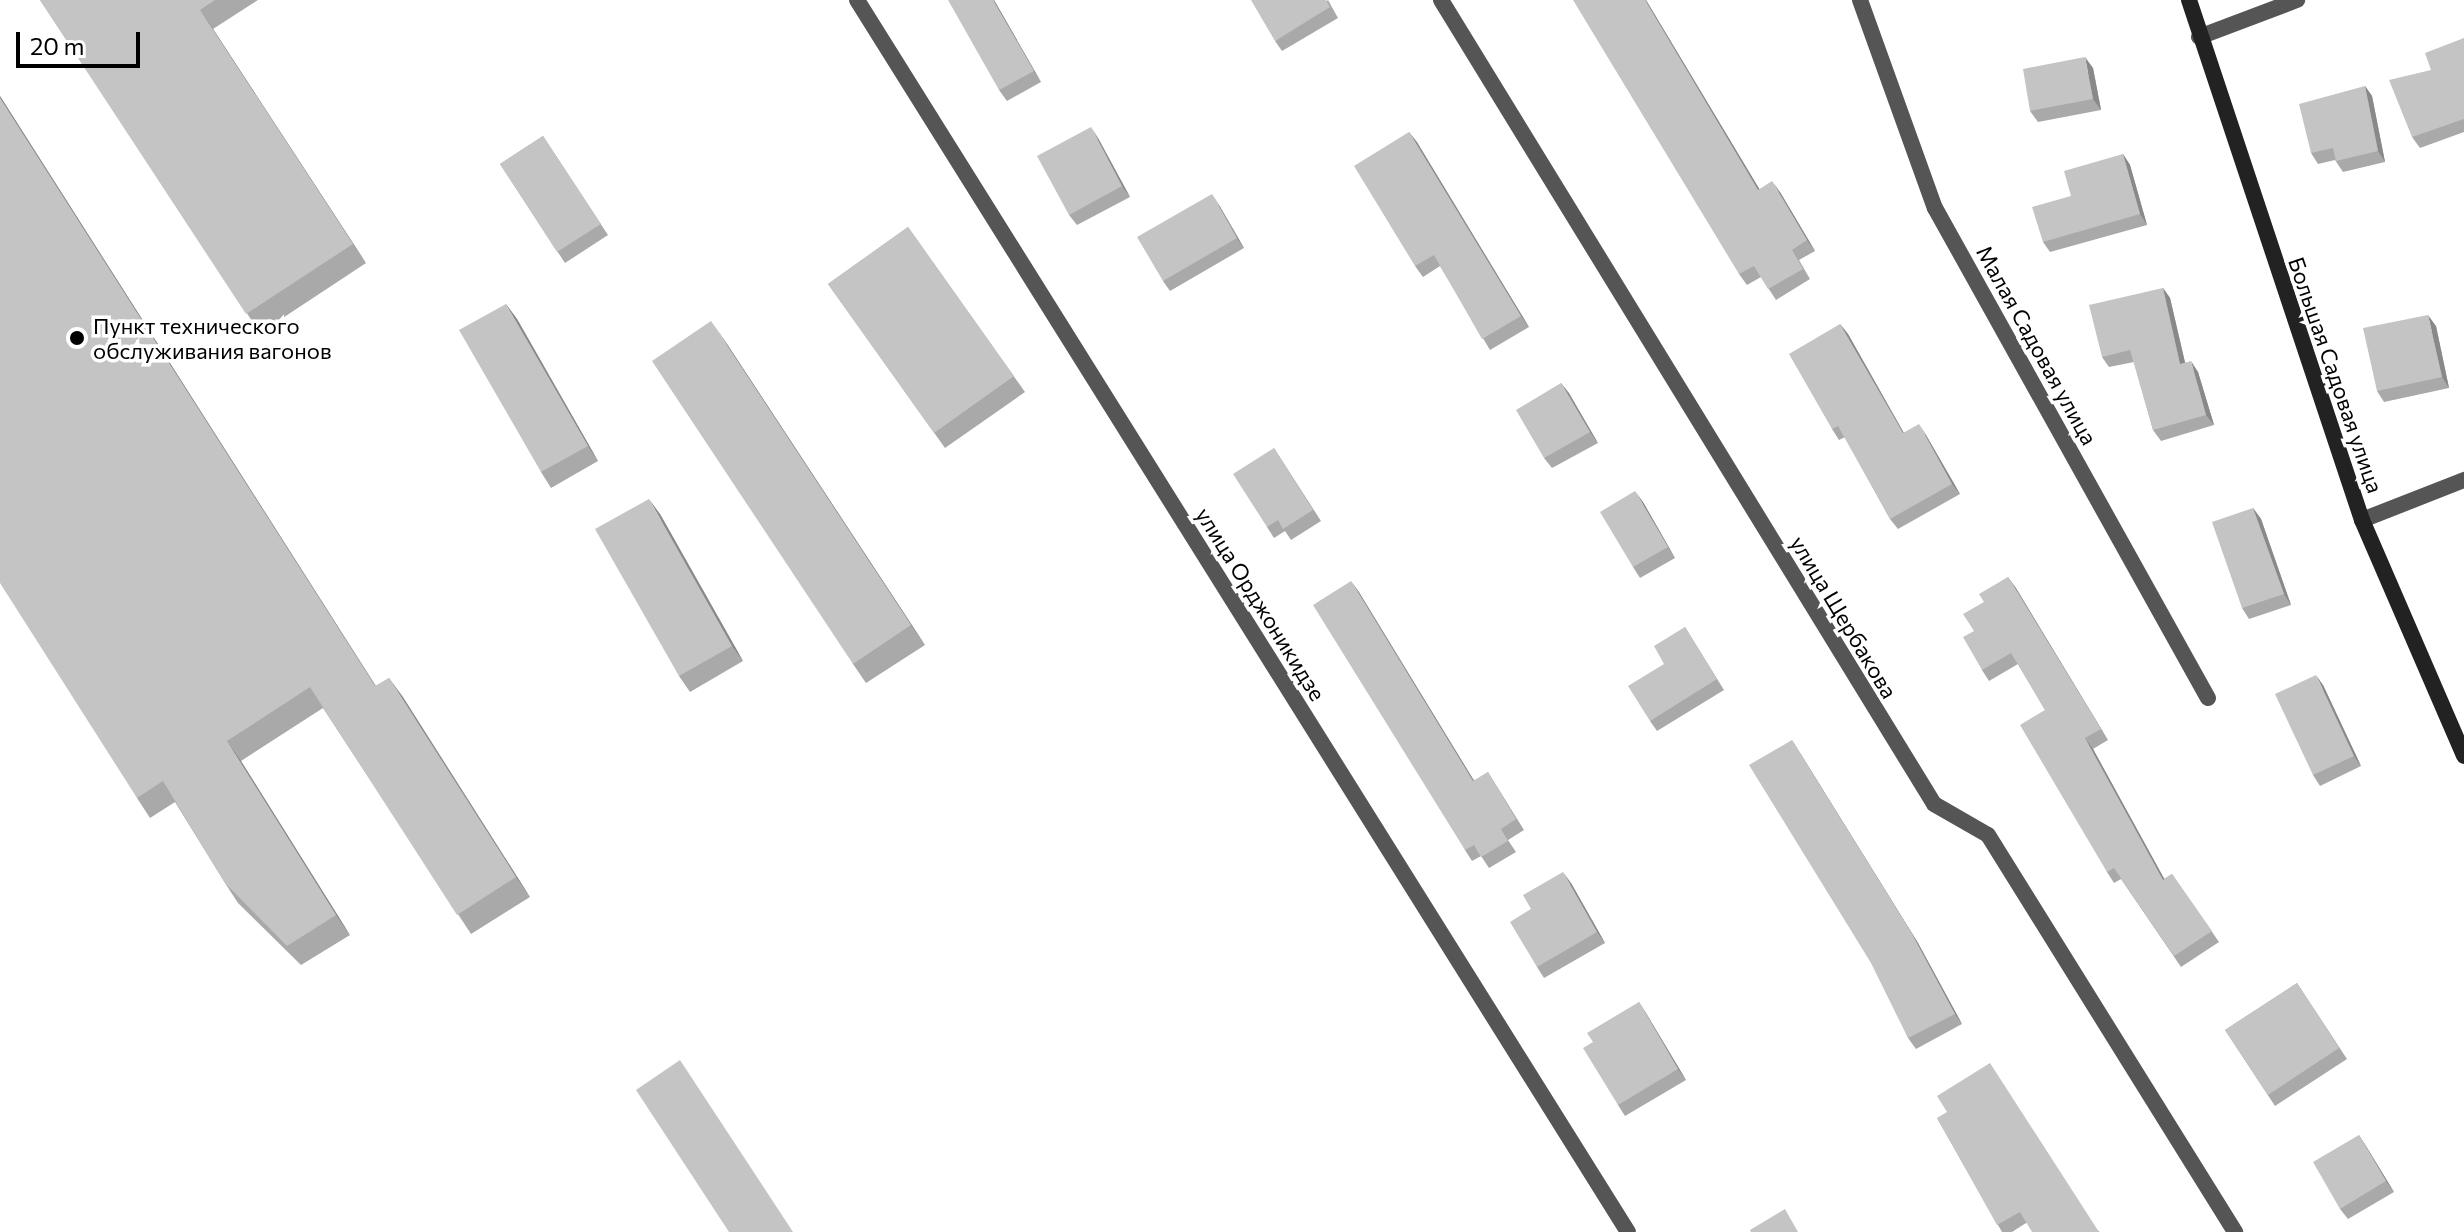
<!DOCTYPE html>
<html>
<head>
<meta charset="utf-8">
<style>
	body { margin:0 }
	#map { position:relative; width:2464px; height:1232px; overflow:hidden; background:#fff; font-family:Commissioner,sans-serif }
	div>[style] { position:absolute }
	.minor>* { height:16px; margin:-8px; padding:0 8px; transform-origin:8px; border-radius:8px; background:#555 }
	.secondary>* { height:16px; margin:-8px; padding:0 8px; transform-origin:8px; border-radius:8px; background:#222 }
	.wall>* { inset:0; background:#a9a9a9 }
	.shaded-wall>* { inset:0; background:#898989 }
	.building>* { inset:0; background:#c4c4c4 }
	.dots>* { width:22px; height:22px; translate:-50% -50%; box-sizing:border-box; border:4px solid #fff; border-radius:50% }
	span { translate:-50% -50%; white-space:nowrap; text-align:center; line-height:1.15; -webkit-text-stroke:7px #fff; paint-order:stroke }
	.poi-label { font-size:22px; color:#000 }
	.left { translate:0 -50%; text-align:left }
	.street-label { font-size:22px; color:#000 }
	.scale { position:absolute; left:16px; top:32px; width:124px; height:36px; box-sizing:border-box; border:4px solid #000; border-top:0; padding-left:10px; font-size:24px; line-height:28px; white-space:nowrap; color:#000; -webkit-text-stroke:6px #fff; paint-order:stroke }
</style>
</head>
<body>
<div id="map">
	<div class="minor">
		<div style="left:857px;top:0;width:1453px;rotate:57.96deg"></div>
		<div style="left:1441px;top:0;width:943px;rotate:58.48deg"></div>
		<div style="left:1934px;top:804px;width:62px;rotate:29.9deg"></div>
		<div style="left:1988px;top:835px;width:468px;rotate:58.1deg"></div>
		<div style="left:1860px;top:0;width:221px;rotate:70.2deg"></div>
		<div style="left:1935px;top:208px;width:561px;rotate:60.88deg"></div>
		<div style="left:2199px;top:37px;width:105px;rotate:-20.7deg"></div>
		<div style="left:2362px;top:520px;width:110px;rotate:-21.4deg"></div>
	</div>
	<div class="secondary">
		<div style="left:2189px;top:0;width:548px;rotate:71.6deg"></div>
		<div style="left:2362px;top:520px;width:257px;rotate:66.6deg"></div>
	</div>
	<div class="wall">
		<div style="clip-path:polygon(40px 0,258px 0,213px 29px,366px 263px,260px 333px)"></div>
		<div style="clip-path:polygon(994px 0,1041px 82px,1007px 101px,999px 90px)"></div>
		<div style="clip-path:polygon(1328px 0,1338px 18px,1282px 51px,1275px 41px)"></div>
		<div style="clip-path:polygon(1646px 0,1759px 189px,1780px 192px,1815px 251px,1799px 260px,1810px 279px,1776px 300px,1761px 277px,1747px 285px,1739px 274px)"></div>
		<div style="clip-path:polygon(2464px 38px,2464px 132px,2420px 148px,2412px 137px,2431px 70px)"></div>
		<div style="clip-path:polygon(2093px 68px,2101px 110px,2038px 122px,2030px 111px)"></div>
		<div style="clip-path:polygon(2365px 86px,2372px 96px,2385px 162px,2343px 172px,2335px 160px,2318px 164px,2311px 153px)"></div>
		<div style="clip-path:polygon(0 96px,376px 686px,389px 678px,530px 897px,471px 934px,323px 708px,241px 761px,350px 935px,301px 965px,238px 903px,225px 883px,175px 802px,150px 818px,137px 798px)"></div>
		<div style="clip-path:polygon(1409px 132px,1529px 327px,1490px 350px,1440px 266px,1423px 277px,1415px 266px)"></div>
		<div style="clip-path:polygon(543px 136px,608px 235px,565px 263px,500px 164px)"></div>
		<div style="clip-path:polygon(1098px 138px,1130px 197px,1077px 225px,1069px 215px)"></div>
		<div style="clip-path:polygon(2123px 154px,2130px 165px,2147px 225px,2050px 252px,2043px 242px,2071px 196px)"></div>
		<div style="clip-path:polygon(1219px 205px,1244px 248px,1170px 291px,1163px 281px)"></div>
		<div style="clip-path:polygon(908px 227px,1025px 392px,945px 448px,828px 284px)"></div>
		<div style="clip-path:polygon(2163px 288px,2170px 298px,2185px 363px,2198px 372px,2214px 425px,2161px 441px,2153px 430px,2134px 362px,2109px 367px,2102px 357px)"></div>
		<div style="clip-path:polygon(506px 304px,517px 319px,598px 461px,551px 488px,541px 472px)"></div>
		<div style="clip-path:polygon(1840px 324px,1848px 334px,1904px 433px,1926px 435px,1960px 494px,1898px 529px,1890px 519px,1845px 437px,1839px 440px,1832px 429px)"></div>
		<div style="clip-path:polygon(2436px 326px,2449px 388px,2384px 402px,2377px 391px)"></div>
		<div style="clip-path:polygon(725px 341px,925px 645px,866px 683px,853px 664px)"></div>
		<div style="clip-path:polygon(1561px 383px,1598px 443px,1552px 468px,1544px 458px)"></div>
		<div style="clip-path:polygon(1274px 448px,1321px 521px,1291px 540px,1285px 531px,1274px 538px,1267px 527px)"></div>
		<div style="clip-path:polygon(1643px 502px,1675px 558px,1640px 578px,1633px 567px)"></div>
		<div style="clip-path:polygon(2253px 508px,2261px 519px,2291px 605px,2249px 619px,2242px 608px)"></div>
		<div style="clip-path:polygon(660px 514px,743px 661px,690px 692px,679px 676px)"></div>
		<div style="clip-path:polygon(2008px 577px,2108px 740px,2093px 749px,2164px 879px,2172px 874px,2219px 942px,2181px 967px,2121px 879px,2114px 883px,2107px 872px,2045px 710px,2018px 664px,1989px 681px,1982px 670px,1974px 631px,1984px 602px)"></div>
		<div style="clip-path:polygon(1351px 581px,1474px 781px,1488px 772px,1524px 830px,1508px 840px,1516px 852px,1489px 868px,1481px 856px,1472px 861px,1465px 850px)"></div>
		<div style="clip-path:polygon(1685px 627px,1724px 690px,1657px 731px,1650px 721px,1664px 664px)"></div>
		<div style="clip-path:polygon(2323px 685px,2361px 766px,2320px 786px,2313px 775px)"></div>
		<div style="clip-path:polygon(1792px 740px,1918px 943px,1962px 1024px,1916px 1049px,1908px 1038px)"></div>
		<div style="clip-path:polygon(1571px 883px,1605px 943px,1544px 978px,1537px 967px,1531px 909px)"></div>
		<div style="clip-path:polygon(2297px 983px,2347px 1059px,2275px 1106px,2225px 1030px)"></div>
		<div style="clip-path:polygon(1639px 1002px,1686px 1080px,1625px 1116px,1618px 1105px,1593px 1042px)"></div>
		<div style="clip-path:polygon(1937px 1118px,2100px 1232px,2026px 1223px,2012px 1232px,2002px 1232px)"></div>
		<div style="clip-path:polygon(2359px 1135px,2394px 1192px,2348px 1219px,2340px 1209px)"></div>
	</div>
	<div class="shaded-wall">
		<div style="clip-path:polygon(993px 0,994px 0,1041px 82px,1034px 71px)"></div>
		<div style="clip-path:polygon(1645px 0,1646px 0,1766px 200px,1758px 190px)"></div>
		<div style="clip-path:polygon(200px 10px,213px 29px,366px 263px,353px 244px)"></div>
		<div style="clip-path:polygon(2085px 57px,2093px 68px,2101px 110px,2093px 99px)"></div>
		<div style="clip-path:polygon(2365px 86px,2372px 96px,2385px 162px,2378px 151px)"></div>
		<div style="clip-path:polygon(0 96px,388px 706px,375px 686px,0 98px)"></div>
		<div style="clip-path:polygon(1091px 127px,1098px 138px,1130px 197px,1122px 186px)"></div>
		<div style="clip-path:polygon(1409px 132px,1417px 142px,1529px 327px,1521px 316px)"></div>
		<div style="clip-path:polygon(2123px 154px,2130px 165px,2147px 225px,2140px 214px)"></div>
		<div style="clip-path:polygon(1772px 181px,1780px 192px,1815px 251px,1807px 240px)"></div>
		<div style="clip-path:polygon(1212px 194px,1219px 205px,1244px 248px,1237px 238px)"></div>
		<div style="clip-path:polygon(2163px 288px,2170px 298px,2188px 375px,2180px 364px)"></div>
		<div style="clip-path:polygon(506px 304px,517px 319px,598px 461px,588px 446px)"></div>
		<div style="clip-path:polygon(2428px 315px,2436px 326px,2449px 388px,2442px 377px)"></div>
		<div style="clip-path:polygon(711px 321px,725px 341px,925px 645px,911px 625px)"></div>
		<div style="clip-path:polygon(1840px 324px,1848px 334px,1910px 444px,1903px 433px)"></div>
		<div style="clip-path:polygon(2191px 361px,2198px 372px,2214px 425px,2206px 415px)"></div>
		<div style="clip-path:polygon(1561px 383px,1569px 393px,1598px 443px,1590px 432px)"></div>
		<div style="clip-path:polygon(1919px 424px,1926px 435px,1960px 494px,1952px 484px)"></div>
		<div style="clip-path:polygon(1635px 491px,1643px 502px,1675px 558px,1668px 547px)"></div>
		<div style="clip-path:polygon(649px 499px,660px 514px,743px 661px,732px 646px)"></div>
		<div style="clip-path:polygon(2253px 508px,2261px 519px,2291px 605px,2284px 594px)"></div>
		<div style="clip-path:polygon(2008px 577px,2016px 588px,2108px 740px,2101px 729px)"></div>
		<div style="clip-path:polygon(1351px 581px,1359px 592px,1481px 792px,1473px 781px)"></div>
		<div style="clip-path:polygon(2316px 675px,2323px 685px,2361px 766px,2354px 756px)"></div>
		<div style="clip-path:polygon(389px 678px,403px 697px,530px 897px,516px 877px)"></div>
		<div style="clip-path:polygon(2085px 738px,2093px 749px,2171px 891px,2163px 880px)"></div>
		<div style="clip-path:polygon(1792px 740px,1918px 943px,1962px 1024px,1955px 1014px)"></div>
		<div style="clip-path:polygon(227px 741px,241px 761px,350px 935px,336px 915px)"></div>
		<div style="clip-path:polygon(1563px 872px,1571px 883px,1605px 943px,1597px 932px)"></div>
		<div style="clip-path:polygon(1639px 1002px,1646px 1013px,1686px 1080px,1678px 1069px)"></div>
		<div style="clip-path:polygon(2359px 1135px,2366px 1146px,2394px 1192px,2386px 1181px)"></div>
	</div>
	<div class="building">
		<div style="clip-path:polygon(40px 0,215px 0,200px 10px,353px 244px,246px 314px)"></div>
		<div style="clip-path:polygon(948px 0,993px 0,1034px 71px,999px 90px)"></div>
		<div style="clip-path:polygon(1251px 0,1326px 0,1330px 7px,1275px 41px)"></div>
		<div style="clip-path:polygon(1573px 0,1645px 0,1758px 190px,1772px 181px,1807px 240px,1792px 250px,1803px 269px,1768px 289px,1754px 266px,1739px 274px)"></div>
		<div style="clip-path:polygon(2464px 38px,2464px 119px,2412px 137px,2389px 80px,2431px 70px,2425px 53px)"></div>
		<div style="clip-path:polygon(2085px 57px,2093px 99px,2030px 111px,2023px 69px)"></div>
		<div style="clip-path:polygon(2365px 86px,2378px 151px,2336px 161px,2333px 148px,2311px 153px,2299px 104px)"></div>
		<div style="clip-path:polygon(0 98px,375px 686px,389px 678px,516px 877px,457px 915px,310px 687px,227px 741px,336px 915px,287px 946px,225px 883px,163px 781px,137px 798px,0 583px)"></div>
		<div style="clip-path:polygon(1091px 127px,1122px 186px,1069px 215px,1037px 156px)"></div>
		<div style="clip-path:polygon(1409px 132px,1521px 316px,1482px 339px,1434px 255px,1415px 266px,1354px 166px)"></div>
		<div style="clip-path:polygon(543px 136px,601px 224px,557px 252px,500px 164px)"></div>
		<div style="clip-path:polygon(2123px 154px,2140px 214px,2043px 242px,2032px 207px,2071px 196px,2064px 171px)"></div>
		<div style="clip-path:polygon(1212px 194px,1237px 238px,1163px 281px,1137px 237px)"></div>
		<div style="clip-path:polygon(908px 227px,1014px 376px,934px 433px,828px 284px)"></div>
		<div style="clip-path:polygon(2163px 288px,2180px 364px,2191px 361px,2206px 415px,2153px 430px,2130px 350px,2102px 357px,2089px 305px)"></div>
		<div style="clip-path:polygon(506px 304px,588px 446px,541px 472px,459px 330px)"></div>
		<div style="clip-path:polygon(2428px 315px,2442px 377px,2377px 391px,2363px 328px)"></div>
		<div style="clip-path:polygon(711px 321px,911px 625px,853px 664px,652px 361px)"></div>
		<div style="clip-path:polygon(1840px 324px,1903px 433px,1919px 424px,1952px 484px,1890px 519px,1838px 426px,1832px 429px,1789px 354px)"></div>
		<div style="clip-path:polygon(1561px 383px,1590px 432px,1544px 458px,1516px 410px)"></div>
		<div style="clip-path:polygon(1274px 448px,1313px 510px,1283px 529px,1278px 520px,1267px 527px,1233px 474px)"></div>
		<div style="clip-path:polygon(1635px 491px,1668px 547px,1633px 567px,1600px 512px)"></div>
		<div style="clip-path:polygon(649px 499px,732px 646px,679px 676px,595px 529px)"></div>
		<div style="clip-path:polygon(2253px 508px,2284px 594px,2242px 608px,2212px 522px)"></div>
		<div style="clip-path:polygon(2008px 577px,2101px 729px,2085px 738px,2163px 880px,2172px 874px,2212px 931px,2174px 956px,2114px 868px,2107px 872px,2020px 725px,2045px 710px,2011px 653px,1982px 670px,1963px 637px,1974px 631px,1963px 614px,1984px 602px,1979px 594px)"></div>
		<div style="clip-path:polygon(1351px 581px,1473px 781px,1488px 772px,1516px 819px,1501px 829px,1508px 841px,1481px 857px,1474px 845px,1465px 850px,1313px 605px)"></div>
		<div style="clip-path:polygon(1685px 627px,1717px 679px,1650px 721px,1628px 686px,1664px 664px,1654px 646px)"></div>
		<div style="clip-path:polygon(2316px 675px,2354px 756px,2313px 775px,2275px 694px)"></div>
		<div style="clip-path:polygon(1792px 740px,1911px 932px,1955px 1014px,1908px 1038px,1871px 963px,1749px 765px)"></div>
		<div style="clip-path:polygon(1563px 872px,1597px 932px,1537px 967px,1510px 922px,1531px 909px,1523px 895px)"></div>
		<div style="clip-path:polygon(2297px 983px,2339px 1048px,2268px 1095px,2225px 1030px)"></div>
		<div style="clip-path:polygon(1639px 1002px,1678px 1069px,1618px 1105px,1583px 1048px,1593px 1042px,1587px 1033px)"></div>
		<div style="clip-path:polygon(680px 1060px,793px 1232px,729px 1232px,636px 1090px)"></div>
		<div style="clip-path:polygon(1990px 1063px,2099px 1232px,2032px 1232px,2020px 1212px,1997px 1225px,1937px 1118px,1947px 1112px,1937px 1096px)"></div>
		<div style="clip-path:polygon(2359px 1135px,2386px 1181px,2340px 1209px,2313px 1162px)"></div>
		<div style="clip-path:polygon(1785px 1209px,1798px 1232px,1751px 1232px,1750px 1230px)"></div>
	</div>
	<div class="dots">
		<div style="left:77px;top:338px;background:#000"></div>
	</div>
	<div class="poi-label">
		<span class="left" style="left:93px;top:338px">Пункт технического<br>обслуживания вагонов</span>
	</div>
	<div class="street-label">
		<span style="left:2037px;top:345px;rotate:61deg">Малая Садовая улица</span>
		<span style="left:2336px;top:375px;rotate:71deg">Большая Садовая улица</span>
		<span style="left:1261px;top:604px;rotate:58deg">улица Орджоникидзе</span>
		<span style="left:1844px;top:617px;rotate:59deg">улица Щербакова</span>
	</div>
	<div class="scale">20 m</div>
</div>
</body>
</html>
